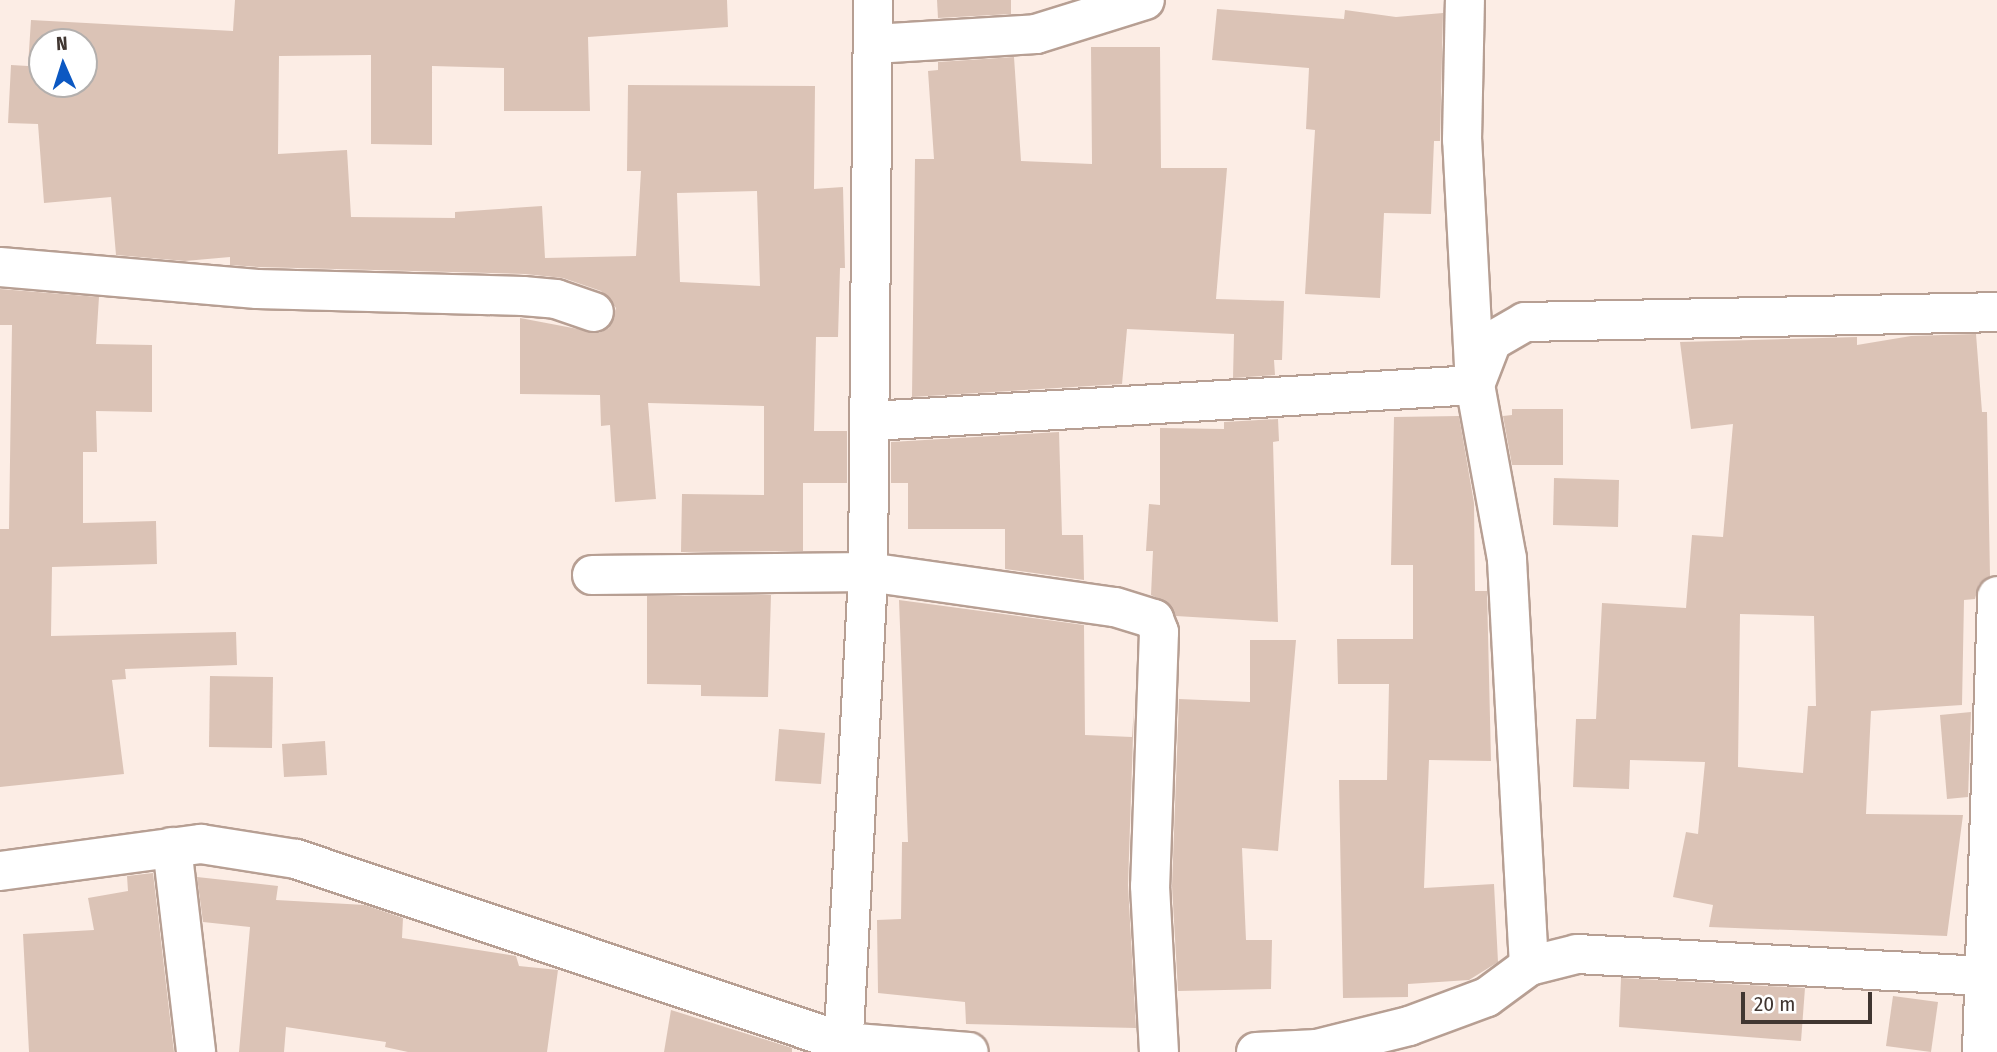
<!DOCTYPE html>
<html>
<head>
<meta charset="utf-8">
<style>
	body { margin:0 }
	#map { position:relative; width:1997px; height:1052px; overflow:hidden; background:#fcede5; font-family:"Fira Sans Condensed",sans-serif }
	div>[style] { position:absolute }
	.building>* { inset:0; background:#dbc3b6 }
	.roads { filter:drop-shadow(2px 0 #b79f93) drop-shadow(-2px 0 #b79f93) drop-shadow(0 2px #b79f93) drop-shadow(0 -2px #b79f93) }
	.street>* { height:38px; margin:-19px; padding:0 19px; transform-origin:19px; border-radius:19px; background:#fff }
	span { translate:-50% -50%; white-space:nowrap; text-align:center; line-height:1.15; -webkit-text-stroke:6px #fff; paint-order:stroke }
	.north { position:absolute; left:28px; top:28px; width:70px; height:70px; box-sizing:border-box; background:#fff; border:2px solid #b3afad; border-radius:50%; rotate:357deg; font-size:19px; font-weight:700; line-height:28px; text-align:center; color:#403631 }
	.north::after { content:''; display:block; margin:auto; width:24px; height:32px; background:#0c58c2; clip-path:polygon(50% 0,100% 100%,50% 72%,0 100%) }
	.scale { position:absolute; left:1741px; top:992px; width:131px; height:32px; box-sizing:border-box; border:4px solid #403631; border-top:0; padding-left:9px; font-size:21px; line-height:24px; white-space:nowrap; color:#403631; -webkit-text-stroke:5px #fff; paint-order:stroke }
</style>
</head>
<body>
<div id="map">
	<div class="building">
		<div style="clip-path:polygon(evenodd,235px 0,727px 0,728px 27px,588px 37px,590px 111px,504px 111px,504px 68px,432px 66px,432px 145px,371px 144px,371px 55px,279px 56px,278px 154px,347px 150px,351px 217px,455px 218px,455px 212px,542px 206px,545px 258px,636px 256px,641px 171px,627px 171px,628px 85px,815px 86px,814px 189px,843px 187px,845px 268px,840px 268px,838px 337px,816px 337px,814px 431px,847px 431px,847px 483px,803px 483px,803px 551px,681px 552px,682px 494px,764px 495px,764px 406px,648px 403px,656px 499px,615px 502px,610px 425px,601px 426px,600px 395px,520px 394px,520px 318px,599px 333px,609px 328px,616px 308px,601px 291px,563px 278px,525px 274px,258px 267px,230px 265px,230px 257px,185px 261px,116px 255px,111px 197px,44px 203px,38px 124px,8px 123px,11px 65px,28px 66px,31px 20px,233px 31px,235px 0,42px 42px,84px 42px,84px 84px,42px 84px,42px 42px,235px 0,757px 191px,760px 286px,680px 282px,677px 193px,757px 191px)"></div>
		<div style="clip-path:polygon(937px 0,1011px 0,1011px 14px,938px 18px)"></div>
		<div style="clip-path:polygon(1217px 9px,1344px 19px,1345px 10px,1396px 17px,1443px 13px,1440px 141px,1434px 141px,1431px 214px,1384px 213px,1380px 298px,1305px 294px,1315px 130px,1306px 129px,1309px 68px,1212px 60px)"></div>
		<div style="clip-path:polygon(1091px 47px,1160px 47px,1161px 168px,1227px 168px,1216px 299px,1284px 301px,1282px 360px,1274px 360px,1275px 375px,1233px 378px,1234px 334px,1127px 329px,1122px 384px,912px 397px,915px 159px,934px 159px,928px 71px,938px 70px,938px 62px,1014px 57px,1021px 161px,1092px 164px)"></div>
		<div style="clip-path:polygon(0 289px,99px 297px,96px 344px,152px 345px,152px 412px,96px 411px,97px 452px,83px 452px,83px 523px,156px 521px,157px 564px,52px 567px,51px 636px,236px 632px,237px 665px,125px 669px,126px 679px,112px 680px,124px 774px,0 787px,0 529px,9px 529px,12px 325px,0 325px)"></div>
		<div style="clip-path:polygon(evenodd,1976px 334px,1982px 412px,1987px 412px,1990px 576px,1979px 584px,1975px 599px,1964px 600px,1962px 705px,1871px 711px,1866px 814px,1963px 815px,1947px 936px,1709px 927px,1713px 905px,1673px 897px,1686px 832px,1698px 834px,1705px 762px,1630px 760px,1629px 789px,1573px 787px,1576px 719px,1596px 719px,1602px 603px,1686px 608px,1692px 535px,1723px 537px,1733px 424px,1691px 429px,1680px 342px,1857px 337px,1857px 345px,1911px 336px,1976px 334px,1740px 614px,1814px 616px,1816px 706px,1808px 706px,1803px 773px,1738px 767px,1740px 614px)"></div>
		<div style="clip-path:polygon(1512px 409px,1563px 409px,1563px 465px,1512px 465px,1503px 416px,1512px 415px)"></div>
		<div style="clip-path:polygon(1459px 416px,1474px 503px,1475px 591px,1487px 591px,1491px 761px,1429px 760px,1424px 888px,1494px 884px,1498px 962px,1469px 980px,1408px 984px,1408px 997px,1343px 998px,1339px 780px,1387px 780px,1389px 684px,1338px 684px,1337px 639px,1413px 639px,1413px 565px,1391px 565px,1394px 417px)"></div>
		<div style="clip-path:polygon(1278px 419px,1279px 441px,1273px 442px,1278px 622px,1176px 616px,1168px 603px,1151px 595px,1153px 551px,1146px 551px,1149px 504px,1160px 505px,1160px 428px,1224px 429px,1224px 422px)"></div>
		<div style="clip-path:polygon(1059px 432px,1062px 535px,1083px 535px,1084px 580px,1005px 569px,1005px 529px,908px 529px,908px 483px,891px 483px,891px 442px)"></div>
		<div style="clip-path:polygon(1554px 478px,1619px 480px,1618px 527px,1553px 525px)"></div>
		<div style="clip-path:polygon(771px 595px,768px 697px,701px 696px,701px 685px,647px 684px,647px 596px)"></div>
		<div style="clip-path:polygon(899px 600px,1084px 625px,1085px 735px,1132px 737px,1134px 707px,1128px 885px,1136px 1028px,966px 1024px,965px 1002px,878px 993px,877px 920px,901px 919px,902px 842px,908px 842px)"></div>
		<div style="clip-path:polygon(1250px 640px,1296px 640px,1278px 851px,1242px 848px,1246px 940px,1272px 940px,1271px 989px,1178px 991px,1172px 886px,1179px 699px,1250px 702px)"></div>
		<div style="clip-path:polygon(210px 676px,273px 677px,272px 748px,209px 747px)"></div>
		<div style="clip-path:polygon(1971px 712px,1968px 797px,1947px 799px,1940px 715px)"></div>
		<div style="clip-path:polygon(779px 729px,825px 733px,821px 784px,775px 781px)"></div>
		<div style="clip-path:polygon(325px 741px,327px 775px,284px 777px,282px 744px)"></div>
		<div style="clip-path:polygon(153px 873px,174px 1052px,29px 1052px,23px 934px,94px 930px,88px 898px,128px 891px,127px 876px)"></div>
		<div style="clip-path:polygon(197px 877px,278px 886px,276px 900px,365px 905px,403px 918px,402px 938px,516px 956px,519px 966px,558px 970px,547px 1052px,408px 1052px,385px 1047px,386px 1042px,286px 1027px,284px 1052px,239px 1052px,250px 927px,203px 922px)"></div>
		<div style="clip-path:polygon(1621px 978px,1805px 988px,1801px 1041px,1619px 1027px)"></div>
		<div style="clip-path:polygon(1893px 996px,1938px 1002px,1931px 1052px,1886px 1046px)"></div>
		<div style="clip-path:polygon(671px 1010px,792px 1048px,792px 1052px,664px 1052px)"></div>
	</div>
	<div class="roads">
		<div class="street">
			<div style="left:874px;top:44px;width:162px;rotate:-3.5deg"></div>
			<div style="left:1036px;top:34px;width:114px;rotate:-17.3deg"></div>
			<div style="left:0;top:267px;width:258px;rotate:4.9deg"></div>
			<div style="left:257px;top:289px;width:266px;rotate:1.5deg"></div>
			<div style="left:523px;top:296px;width:33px;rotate:5deg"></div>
			<div style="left:556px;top:299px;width:40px;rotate:18.9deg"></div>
			<div style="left:872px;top:421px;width:604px;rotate:-3.42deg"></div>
			<div style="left:1475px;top:385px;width:245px;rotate:-93deg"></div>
			<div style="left:1462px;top:140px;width:140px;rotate:-88.8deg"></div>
			<div style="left:592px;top:575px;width:276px;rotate:-0.6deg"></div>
			<div style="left:868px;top:572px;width:249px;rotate:8.1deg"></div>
			<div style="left:1115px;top:607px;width:41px;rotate:17.1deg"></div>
			<div style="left:1154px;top:619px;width:14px;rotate:69deg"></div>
			<div style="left:1159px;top:632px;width:254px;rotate:92deg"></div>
			<div style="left:1150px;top:886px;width:166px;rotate:86.9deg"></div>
			<div style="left:172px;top:847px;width:206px;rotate:83.3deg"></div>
			<div style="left:0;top:871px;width:203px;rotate:-7.7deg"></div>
			<div style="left:201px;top:844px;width:96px;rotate:9deg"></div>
			<div style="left:296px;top:859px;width:577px;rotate:18.5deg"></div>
			<div style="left:843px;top:1042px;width:126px;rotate:4.5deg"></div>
			<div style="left:1529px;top:966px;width:408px;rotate:-93.1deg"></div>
			<div style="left:1507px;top:559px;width:177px;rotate:-100.4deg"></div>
			<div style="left:1475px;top:385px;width:47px;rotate:-68.9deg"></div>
			<div style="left:1492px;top:341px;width:38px;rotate:-30deg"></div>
			<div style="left:1525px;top:322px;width:472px;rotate:-1.2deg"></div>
			<div style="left:843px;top:1052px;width:481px;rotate:-87deg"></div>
			<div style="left:868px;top:572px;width:572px;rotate:-89.5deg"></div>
			<div style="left:1256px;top:1052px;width:61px;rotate:-2.8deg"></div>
			<div style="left:1317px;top:1049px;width:95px;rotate:-14deg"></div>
			<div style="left:1409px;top:1026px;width:83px;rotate:-20.4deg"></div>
			<div style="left:1487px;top:997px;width:52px;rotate:-36.4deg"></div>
			<div style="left:1529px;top:966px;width:49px;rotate:-14deg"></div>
			<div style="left:1577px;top:954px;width:421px;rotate:3.1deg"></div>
			<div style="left:1982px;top:1052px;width:456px;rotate:-88.1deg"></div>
		</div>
	</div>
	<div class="north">N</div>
	<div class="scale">20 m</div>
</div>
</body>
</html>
